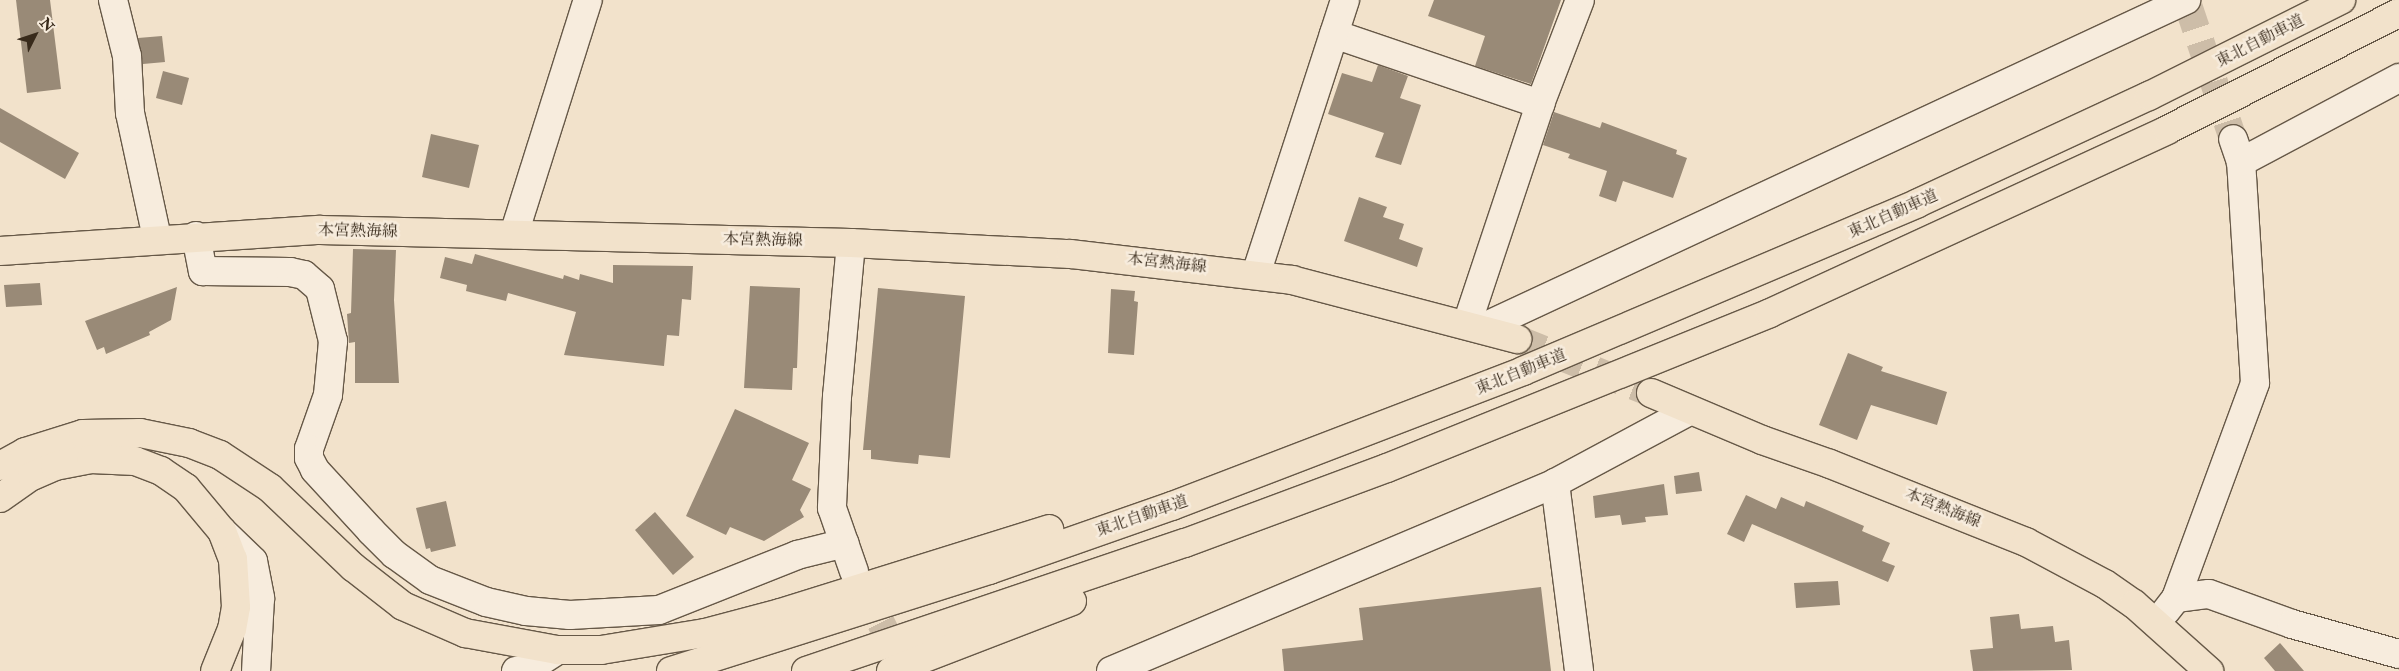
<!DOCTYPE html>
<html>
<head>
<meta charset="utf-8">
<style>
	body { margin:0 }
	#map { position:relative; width:2399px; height:671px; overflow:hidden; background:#f2e2cb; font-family:"IM FELL Double Pica","Noto Serif JP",serif }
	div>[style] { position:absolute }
	.building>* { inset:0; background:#998a77 }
	.minor-tunnel>* { height:28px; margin-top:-14px; transform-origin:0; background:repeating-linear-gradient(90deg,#cdbda8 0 28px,transparent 0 42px) }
	.major-tunnel>* { height:28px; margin-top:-14px; transform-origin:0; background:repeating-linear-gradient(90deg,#cdbda8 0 28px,transparent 0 42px) }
	.roads { filter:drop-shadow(1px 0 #665847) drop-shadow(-1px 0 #665847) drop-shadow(0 1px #665847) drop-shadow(0 -1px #665847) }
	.minor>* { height:28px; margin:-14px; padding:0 14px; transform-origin:14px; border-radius:14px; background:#f7ecdd }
	.major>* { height:28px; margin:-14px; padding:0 14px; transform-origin:14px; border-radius:14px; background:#f2e2cb }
	.highway>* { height:28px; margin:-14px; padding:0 14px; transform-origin:14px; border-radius:14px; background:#f2e2cb }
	span { translate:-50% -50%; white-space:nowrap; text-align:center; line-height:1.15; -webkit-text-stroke:5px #f7ecdd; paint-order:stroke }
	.street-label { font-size:16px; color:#382a1b }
	.north { position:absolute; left:10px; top:10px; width:50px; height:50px; -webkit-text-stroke:4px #f7ecdd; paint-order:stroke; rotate:49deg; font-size:14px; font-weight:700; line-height:20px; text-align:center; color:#382a1b }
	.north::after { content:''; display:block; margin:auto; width:18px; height:22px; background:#382a1b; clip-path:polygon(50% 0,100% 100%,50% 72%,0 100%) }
</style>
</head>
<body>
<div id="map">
	<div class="building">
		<div style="clip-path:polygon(16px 0,50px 0,61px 89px,27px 93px)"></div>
		<div style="clip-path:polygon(1434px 0,1561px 0,1531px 84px,1475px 66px,1485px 36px,1428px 16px)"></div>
		<div style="clip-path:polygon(162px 36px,165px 62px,143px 64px,138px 38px)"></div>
		<div style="clip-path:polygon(1378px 65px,1408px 76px,1400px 98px,1421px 105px,1401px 165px,1375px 157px,1384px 133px,1328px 114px,1342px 73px,1372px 82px)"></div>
		<div style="clip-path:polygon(163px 71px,189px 78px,182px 105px,156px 98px)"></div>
		<div style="clip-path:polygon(0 108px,79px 153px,65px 179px,0 142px)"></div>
		<div style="clip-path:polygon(1554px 112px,1600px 128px,1602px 122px,1677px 150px,1676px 154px,1687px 158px,1673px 198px,1623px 181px,1616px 202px,1599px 196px,1607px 171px,1568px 158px,1570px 154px,1543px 145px)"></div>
		<div style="clip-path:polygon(431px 134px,479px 145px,469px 188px,422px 177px)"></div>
		<div style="clip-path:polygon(1359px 197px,1387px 207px,1383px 217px,1404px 224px,1399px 239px,1423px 248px,1417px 267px,1344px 241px)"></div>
		<div style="clip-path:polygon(353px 249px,396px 250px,394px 300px,399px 383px,355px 383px,355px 342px,349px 343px,347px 314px,351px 313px)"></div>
		<div style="clip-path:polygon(475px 254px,563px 279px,564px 275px,579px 280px,580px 274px,613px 283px,613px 265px,693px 266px,691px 300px,682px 299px,679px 336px,667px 335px,664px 366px,564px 355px,576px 312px,508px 293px,506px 301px,466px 291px,467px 285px,440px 278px,445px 257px,472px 264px)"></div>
		<div style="clip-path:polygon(40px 283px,42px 305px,6px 307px,4px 285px)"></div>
		<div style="clip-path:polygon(750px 286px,800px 288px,797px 368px,793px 368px,792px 390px,744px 388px)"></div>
		<div style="clip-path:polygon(177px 287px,171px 320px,149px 332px,150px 335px,106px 354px,104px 347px,97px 350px,85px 321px)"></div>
		<div style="clip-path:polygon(878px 288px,965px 296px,950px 458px,919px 455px,918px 464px,896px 462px,871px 459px,871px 450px,863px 450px)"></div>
		<div style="clip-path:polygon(1111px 289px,1135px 291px,1134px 301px,1138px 302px,1134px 355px,1108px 353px)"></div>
		<div style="clip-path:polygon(1848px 353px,1883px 367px,1881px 371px,1947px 392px,1937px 425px,1871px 405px,1857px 440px,1819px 425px)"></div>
		<div style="clip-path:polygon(735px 409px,809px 443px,792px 480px,811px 489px,800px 510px,804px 517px,764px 541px,730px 527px,726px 535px,686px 516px)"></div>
		<div style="clip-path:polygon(1699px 472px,1702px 491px,1676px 494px,1674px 476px)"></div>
		<div style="clip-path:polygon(1664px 484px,1668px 515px,1645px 517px,1646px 522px,1622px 525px,1620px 515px,1595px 518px,1593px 496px)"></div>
		<div style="clip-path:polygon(1746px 495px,1776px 509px,1781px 497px,1804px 507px,1806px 501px,1864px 526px,1862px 531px,1890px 543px,1882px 561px,1895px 566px,1888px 582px,1752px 524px,1744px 542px,1727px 534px)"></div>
		<div style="clip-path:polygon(446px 501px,456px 546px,431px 552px,430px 548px,426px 549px,416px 508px)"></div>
		<div style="clip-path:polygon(655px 512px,694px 557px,673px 575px,635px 530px)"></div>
		<div style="clip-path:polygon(1838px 581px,1840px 605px,1796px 608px,1794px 583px)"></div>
		<div style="clip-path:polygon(1541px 587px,1551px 671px,1284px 671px,1282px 649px,1363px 640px,1359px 608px)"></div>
		<div style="clip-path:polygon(2019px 614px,2021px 629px,2053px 626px,2055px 642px,2069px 640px,2072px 670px,1973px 671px,1970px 650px,1993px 648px,1990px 617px)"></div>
		<div style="clip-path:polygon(2280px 643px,2304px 671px,2275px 671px,2264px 658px)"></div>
	</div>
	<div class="minor-tunnel">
		<div style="left:2187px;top:2px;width:145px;rotate:71.4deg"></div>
		<div style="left:862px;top:585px;width:87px;rotate:63.4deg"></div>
	</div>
	<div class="major-tunnel">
		<div style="left:1517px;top:339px;width:144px;rotate:21.9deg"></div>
	</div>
	<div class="roads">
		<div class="minor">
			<div style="left:113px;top:0;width:58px;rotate:76deg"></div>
			<div style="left:127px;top:56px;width:57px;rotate:87deg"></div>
			<div style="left:130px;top:113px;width:128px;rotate:77.8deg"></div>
			<div style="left:1334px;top:34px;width:218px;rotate:18.8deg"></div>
			<div style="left:2241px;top:162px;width:179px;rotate:-28deg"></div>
			<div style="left:514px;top:234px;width:245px;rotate:-72.5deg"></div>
			<div style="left:196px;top:236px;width:36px;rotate:79deg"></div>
			<div style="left:203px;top:271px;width:87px;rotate:0.7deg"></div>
			<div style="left:290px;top:272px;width:14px;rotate:12deg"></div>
			<div style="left:304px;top:275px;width:21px;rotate:41deg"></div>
			<div style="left:320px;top:289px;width:54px;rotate:76deg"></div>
			<div style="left:333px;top:341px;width:54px;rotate:95.3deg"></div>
			<div style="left:328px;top:395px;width:57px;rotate:109.4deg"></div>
			<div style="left:309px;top:449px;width:9px;rotate:90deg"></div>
			<div style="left:309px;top:458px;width:13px;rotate:63deg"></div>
			<div style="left:315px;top:470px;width:83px;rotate:47.4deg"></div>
			<div style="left:371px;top:531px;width:33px;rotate:45deg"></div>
			<div style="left:394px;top:554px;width:44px;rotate:35.8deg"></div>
			<div style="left:430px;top:580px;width:60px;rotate:21.4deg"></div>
			<div style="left:486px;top:602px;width:41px;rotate:12.7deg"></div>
			<div style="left:526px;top:611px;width:44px;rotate:5.2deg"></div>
			<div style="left:570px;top:615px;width:89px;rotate:-3.2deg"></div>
			<div style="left:659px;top:610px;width:149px;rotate:-21.7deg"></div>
			<div style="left:797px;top:555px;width:49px;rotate:-14deg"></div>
			<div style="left:851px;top:243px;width:154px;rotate:95.2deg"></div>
			<div style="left:837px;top:396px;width:112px;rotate:92.6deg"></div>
			<div style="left:832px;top:508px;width:67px;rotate:70.8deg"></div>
			<div style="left:1256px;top:274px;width:288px;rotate:-72deg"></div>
			<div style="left:1467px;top:324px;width:232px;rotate:-71.6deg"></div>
			<div style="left:1540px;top:104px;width:111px;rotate:-69deg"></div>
			<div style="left:1482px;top:328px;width:777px;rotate:-24.98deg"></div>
			<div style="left:1555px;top:483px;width:190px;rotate:82.7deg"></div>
			<div style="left:222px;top:531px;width:43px;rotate:44.1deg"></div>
			<div style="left:253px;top:561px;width:38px;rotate:79deg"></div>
			<div style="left:260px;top:598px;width:73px;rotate:93.1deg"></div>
			<div style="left:2176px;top:598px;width:229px;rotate:-69.8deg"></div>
			<div style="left:2255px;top:383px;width:221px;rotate:-93.6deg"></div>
			<div style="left:2241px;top:162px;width:24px;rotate:-109deg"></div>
			<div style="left:2166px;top:611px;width:16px;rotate:-52deg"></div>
			<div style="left:2176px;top:598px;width:33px;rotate:-7deg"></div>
			<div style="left:2209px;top:594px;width:88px;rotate:19.9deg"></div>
			<div style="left:2292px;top:624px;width:111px;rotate:15.7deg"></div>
			<div style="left:516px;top:671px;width:14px;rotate:-12deg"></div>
			<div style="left:530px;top:668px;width:33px;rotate:-33deg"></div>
			<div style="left:1111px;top:671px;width:482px;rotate:-22.9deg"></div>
			<div style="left:1555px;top:483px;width:152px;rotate:-28.2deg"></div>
		</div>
		<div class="major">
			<div style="left:0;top:251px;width:321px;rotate:-3.8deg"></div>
			<div style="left:320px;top:230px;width:531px;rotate:1.4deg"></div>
			<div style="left:851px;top:243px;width:220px;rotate:2.9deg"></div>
			<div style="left:1071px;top:254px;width:223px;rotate:6.7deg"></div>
			<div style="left:1292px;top:280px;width:233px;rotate:14.7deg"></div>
			<div style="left:1651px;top:393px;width:121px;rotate:22.9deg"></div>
			<div style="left:1762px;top:440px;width:72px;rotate:19.4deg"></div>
			<div style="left:1830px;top:464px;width:211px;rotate:21.7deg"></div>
			<div style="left:2026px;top:542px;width:89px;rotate:28deg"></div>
			<div style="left:2105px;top:584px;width:35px;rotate:35deg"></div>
			<div style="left:2134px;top:604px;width:101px;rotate:41.8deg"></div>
		</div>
		<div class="highway">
			<div style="left:0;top:466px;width:29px;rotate:-29deg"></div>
			<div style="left:25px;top:452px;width:61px;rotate:-17.2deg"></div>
			<div style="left:83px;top:434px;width:57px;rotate:-1deg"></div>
			<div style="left:140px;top:433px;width:50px;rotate:11.5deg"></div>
			<div style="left:189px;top:443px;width:33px;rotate:21deg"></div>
			<div style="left:220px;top:455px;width:60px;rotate:33.4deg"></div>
			<div style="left:270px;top:488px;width:115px;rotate:43.6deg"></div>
			<div style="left:353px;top:567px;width:63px;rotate:38deg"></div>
			<div style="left:403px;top:606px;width:68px;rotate:23.5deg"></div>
			<div style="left:465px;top:633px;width:95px;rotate:10.4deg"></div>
			<div style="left:558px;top:650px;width:43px"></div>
			<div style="left:601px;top:650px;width:105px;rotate:-9.3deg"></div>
			<div style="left:705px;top:633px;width:78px;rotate:-14.9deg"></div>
			<div style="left:780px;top:613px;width:282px;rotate:-17.3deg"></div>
			<div style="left:0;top:498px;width:39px;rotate:-35deg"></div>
			<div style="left:32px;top:476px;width:25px;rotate:-23deg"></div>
			<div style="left:55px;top:466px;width:37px;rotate:-11deg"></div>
			<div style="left:91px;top:459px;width:44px;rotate:2.6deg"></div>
			<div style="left:135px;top:461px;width:28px;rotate:21deg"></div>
			<div style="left:161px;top:471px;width:30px;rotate:34deg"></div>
			<div style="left:186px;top:488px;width:56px;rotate:50.1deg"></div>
			<div style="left:222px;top:531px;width:30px;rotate:69deg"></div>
			<div style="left:233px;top:559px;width:48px;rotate:86.4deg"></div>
			<div style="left:236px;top:607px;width:22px;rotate:100deg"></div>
			<div style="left:232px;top:629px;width:45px;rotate:112deg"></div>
			<div style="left:671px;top:671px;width:334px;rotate:-17.6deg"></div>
			<div style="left:989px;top:570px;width:194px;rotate:-19.3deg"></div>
			<div style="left:1172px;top:506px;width:376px;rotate:-21deg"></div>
			<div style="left:1523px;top:371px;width:429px;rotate:-23deg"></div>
			<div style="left:1918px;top:203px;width:255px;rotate:-24.9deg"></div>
			<div style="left:2149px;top:96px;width:215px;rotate:-26.6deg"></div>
			<div style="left:806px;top:671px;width:400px;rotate:-18.7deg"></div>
			<div style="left:1185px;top:543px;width:215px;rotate:-20.4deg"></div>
			<div style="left:1387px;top:468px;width:413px;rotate:-22deg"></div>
			<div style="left:1770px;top:313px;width:437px;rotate:-24.7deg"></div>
			<div style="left:2167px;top:130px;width:260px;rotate:-26.8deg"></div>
			<div style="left:891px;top:671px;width:194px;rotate:-21.1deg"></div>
		</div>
	</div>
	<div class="street-label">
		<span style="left:2260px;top:41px;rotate:-27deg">東北自動車道</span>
		<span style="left:1893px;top:214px;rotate:-24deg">東北自動車道</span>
		<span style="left:358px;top:231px;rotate:1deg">本宮熱海線</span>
		<span style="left:763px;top:240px;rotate:1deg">本宮熱海線</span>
		<span style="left:1167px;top:263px;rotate:6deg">本宮熱海線</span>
		<span style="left:1521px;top:372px;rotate:-22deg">東北自動車道</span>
		<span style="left:1943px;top:508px;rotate:22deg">本宮熱海線</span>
		<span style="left:1142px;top:516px;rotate:-19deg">東北自動車道</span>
	</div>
	<div class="north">N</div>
</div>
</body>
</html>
